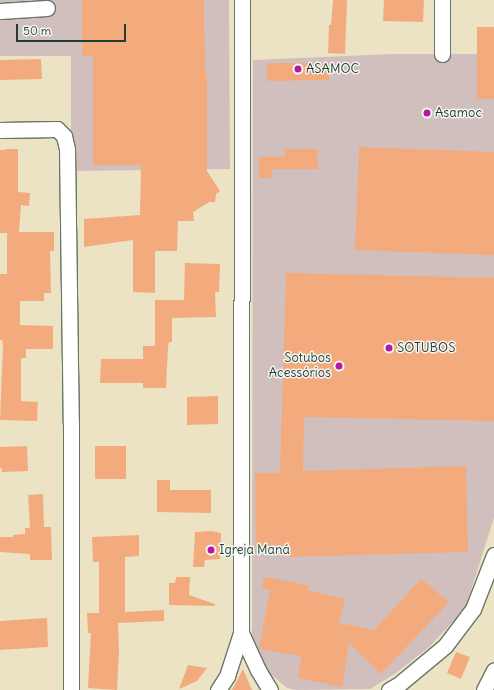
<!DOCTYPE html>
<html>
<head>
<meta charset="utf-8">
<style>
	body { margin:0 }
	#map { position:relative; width:494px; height:690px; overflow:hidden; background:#ece3c5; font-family:Delius,sans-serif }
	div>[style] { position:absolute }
	.industrial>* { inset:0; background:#d1bfbd }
	.building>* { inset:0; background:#f3ab7d }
	.roads { filter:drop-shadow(1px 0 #677767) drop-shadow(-1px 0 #677767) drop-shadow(0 1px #677767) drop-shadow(0 -1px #677767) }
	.minor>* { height:15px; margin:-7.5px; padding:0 7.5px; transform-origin:7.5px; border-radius:7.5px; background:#fff }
	.dots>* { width:11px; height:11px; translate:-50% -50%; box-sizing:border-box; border:2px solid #f6f6f2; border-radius:50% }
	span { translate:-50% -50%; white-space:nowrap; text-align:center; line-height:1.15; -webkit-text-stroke:3px #f6f6f2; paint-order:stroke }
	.poi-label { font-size:13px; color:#1f3d34 }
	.left { translate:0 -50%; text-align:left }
	.right { translate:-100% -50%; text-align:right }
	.scale { position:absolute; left:16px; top:24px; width:110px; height:18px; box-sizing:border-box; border:2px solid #1f3d34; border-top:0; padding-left:5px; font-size:12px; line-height:14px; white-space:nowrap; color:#1f3d34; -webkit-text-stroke:3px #f6f6f2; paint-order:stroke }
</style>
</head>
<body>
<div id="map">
	<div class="industrial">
		<div style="clip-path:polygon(0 0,229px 0,230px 169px,71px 171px,71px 56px,0 56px)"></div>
		<div style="clip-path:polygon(392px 54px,494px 54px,494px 518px,465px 609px,429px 647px,396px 673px,370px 689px,296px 690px,287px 688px,267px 671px,252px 642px,253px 60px)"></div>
	</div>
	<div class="building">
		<div style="clip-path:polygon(82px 0,204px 0,205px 74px,207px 74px,207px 171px,220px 191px,216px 194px,215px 202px,209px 202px,193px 212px,194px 221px,178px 221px,177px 251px,155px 251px,155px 293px,133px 292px,133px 240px,84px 247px,84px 219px,140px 215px,141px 165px,93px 165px,93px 56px,82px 56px)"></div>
		<div style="clip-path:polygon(333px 0,347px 0,345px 54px,328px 53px,329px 25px,331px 25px)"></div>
		<div style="clip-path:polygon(384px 0,424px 0,423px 22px,383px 21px)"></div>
		<div style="clip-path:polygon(477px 27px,494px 27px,494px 99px,477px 99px)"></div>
		<div style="clip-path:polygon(41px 59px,42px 79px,0 80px,0 60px)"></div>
		<div style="clip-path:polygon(267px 63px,330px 63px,329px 80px,267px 81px)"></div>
		<div style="clip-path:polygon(359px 147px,494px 152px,494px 255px,355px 250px)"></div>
		<div style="clip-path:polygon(5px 149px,18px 149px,18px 192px,30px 193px,29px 206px,21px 205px,19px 232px,54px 232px,54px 251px,50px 251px,51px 293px,44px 293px,44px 301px,20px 301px,20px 325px,53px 326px,53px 349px,26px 349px,26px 358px,21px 358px,21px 401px,38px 402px,37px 421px,0 420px,3px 345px,2px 340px,0 340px,0 274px,7px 274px,7px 233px,0 233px,0 150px,5px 150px)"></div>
		<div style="clip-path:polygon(285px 149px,317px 149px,318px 169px,272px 169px,271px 178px,259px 178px,259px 157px,285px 157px)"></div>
		<div style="clip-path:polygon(185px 263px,220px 264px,219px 292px,215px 292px,216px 317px,172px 318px,172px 342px,169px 342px,168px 347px,166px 388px,143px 388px,143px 383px,100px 383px,101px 359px,143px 359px,143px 346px,155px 346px,155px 300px,184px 300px)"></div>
		<div style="clip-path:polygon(286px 273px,494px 278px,494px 421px,304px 417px,303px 471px,466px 466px,468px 552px,289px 557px,289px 546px,256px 546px,255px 473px,280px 473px)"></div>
		<div style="clip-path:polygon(218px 396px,218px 424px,187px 425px,187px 397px)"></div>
		<div style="clip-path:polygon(27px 446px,28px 471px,2px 472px,2px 468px,0 468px,0 447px)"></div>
		<div style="clip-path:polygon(95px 446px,126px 446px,126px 479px,95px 479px)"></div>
		<div style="clip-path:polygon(157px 480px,170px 480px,170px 490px,211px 490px,211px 513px,157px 512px)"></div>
		<div style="clip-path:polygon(43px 494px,44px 527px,51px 527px,52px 560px,30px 560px,30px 554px,0 552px,0 537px,13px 537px,13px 535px,25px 534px,25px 528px,30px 528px,28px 495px)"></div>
		<div style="clip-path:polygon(211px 531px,221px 533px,220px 559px,205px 560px,204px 567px,193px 567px,195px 532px)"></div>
		<div style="clip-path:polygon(139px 535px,139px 556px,125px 557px,125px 612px,164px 610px,164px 621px,118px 623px,119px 651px,117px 690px,88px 688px,91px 633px,88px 633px,87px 613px,99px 613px,99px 562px,93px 562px,92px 537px)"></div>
		<div style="clip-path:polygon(176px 577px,190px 577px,189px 595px,215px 604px,215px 606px,169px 605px,169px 583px,175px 583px)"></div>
		<div style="clip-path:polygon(264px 577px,308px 585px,307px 590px,345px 599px,339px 623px,374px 630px,421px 579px,449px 602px,381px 674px,349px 643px,342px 687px,298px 678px,301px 656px,259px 649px,270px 590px,262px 589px)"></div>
		<div style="clip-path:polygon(47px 618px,48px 647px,0 650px,0 621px)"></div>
		<div style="clip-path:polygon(456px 652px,470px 657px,461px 679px,447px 673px)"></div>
		<div style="clip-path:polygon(188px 665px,207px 668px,197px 681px,179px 689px)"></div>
		<div style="clip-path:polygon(243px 669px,252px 690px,232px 690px)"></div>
	</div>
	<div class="roads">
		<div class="minor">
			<div style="left:442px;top:0;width:54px;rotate:90deg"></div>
			<div style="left:0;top:11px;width:47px;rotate:-3.7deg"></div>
			<div style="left:0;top:130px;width:57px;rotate:-1deg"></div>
			<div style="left:57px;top:129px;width:10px;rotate:45deg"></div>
			<div style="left:64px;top:136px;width:13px;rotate:77deg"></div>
			<div style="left:67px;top:149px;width:274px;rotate:89.2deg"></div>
			<div style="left:71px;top:423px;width:267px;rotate:90deg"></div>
			<div style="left:241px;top:633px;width:41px;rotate:65.3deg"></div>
			<div style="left:258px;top:670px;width:23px;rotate:59deg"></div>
			<div style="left:218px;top:690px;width:17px;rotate:-57deg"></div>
			<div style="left:227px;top:676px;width:45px;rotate:-72deg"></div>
			<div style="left:241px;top:633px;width:633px;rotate:-89.91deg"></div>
			<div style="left:389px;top:690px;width:10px;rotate:-29deg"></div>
			<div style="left:398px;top:685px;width:61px;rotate:-39.7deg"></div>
			<div style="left:445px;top:646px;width:46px;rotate:-52.9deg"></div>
			<div style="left:473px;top:609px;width:58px;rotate:-68.7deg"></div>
			<div style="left:484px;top:690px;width:22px;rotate:-63deg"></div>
		</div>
	</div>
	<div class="dots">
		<div style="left:298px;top:69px;background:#b5179e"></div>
		<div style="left:427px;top:113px;background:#b5179e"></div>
		<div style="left:389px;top:348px;background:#b5179e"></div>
		<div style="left:339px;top:366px;background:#b5179e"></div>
		<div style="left:211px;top:550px;background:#b5179e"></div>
	</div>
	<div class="poi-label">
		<span class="left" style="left:306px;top:69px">ASAMOC</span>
		<span class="left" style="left:435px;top:113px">Asamoc</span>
		<span class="left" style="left:397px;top:348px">SOTUBOS</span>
		<span class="right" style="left:331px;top:366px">Sotubos<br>Acessórios</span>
		<span class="left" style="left:219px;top:550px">Igreja Maná</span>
	</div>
	<div class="scale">50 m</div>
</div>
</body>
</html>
